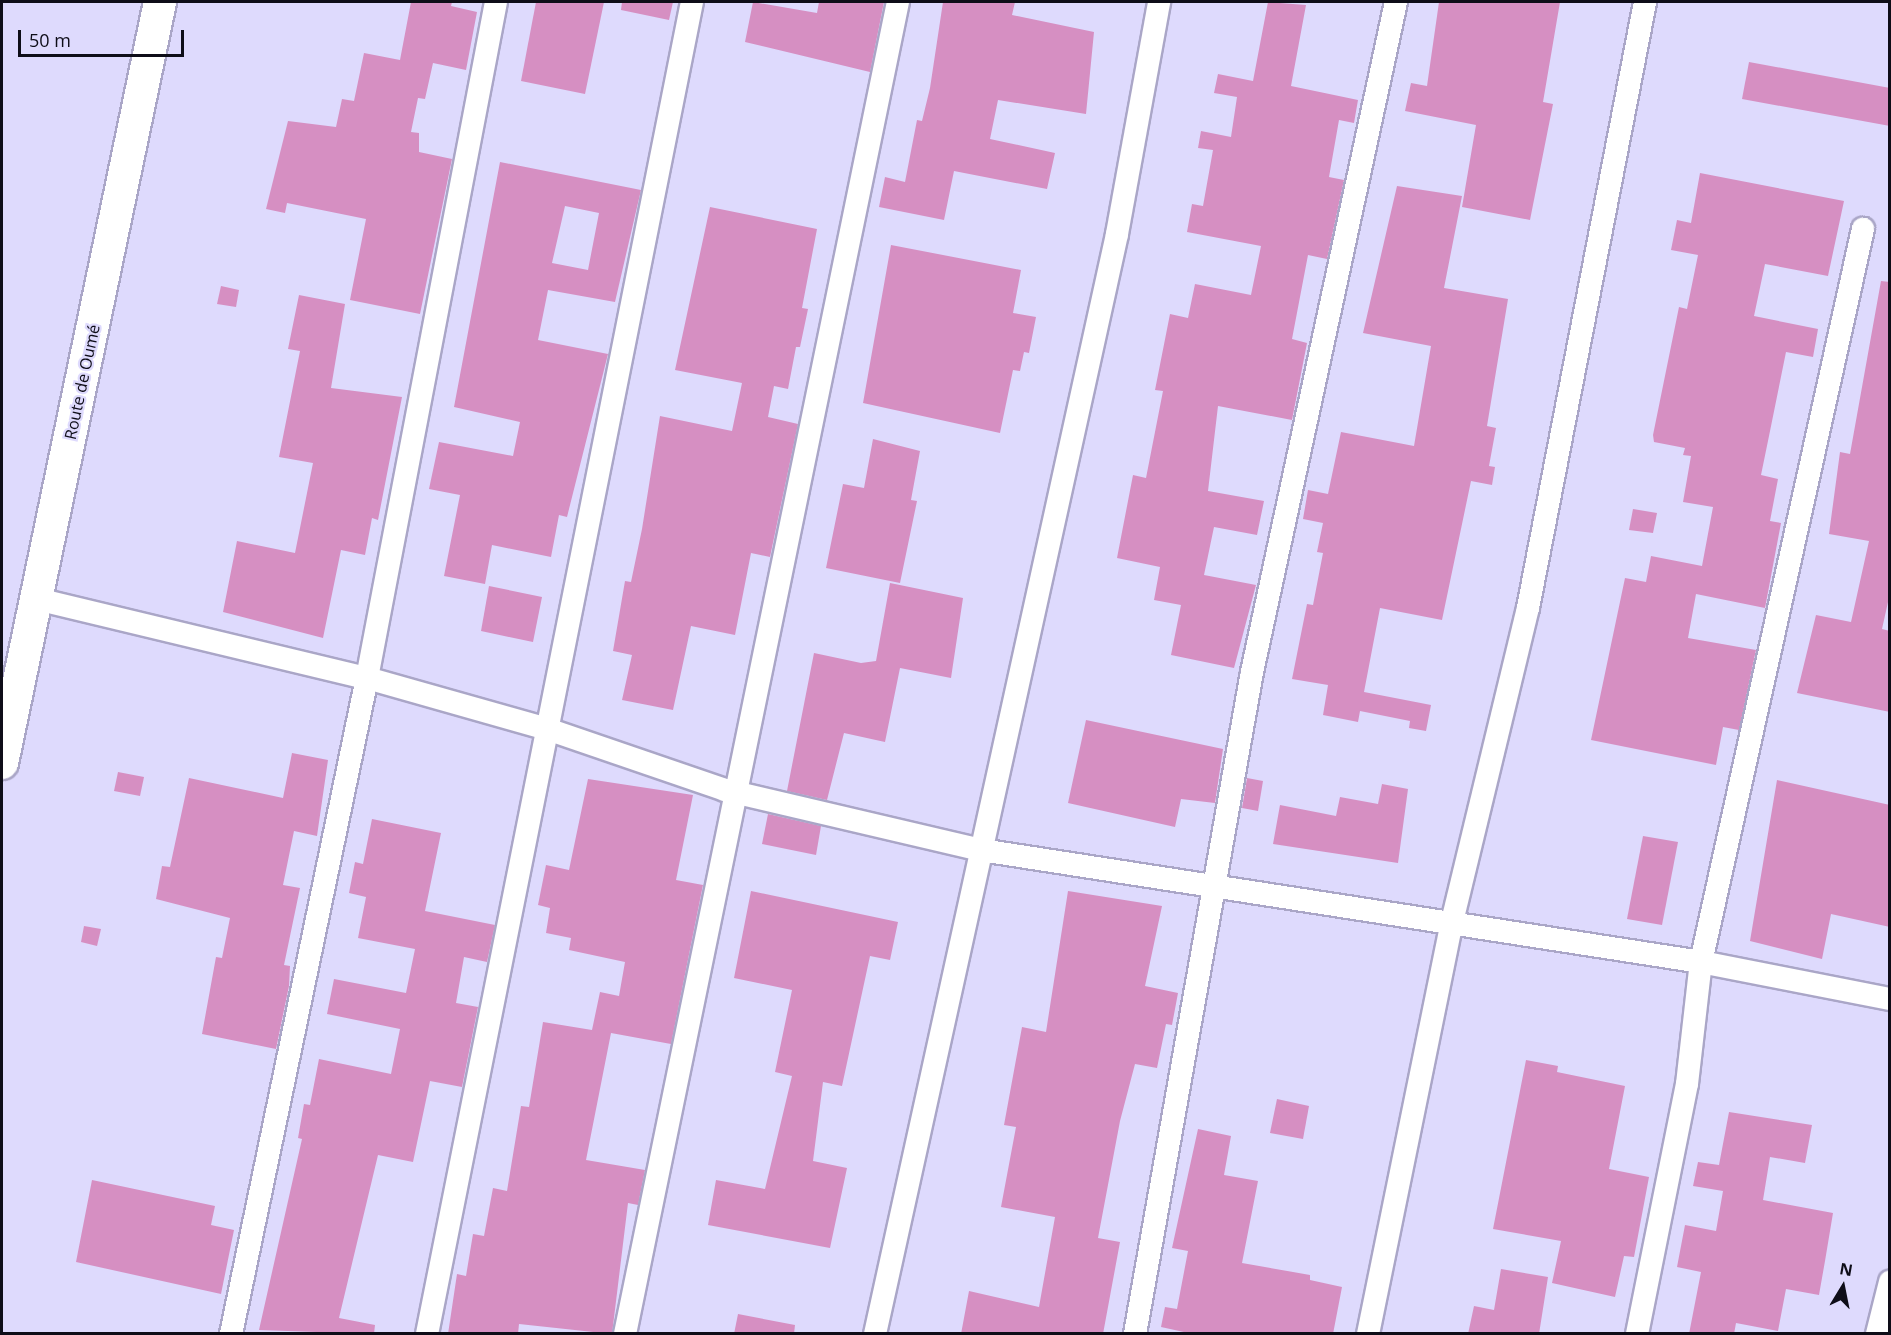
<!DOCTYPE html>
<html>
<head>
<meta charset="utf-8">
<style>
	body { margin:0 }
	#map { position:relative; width:1891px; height:1335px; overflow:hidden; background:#dedafd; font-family:"Open Sans",sans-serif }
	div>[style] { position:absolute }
	.building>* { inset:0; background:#d68fc2 }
	.roads { filter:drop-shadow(2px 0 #aaa6c7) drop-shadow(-2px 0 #aaa6c7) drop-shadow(0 2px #aaa6c7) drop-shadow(0 -2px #aaa6c7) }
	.street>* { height:22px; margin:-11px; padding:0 11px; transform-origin:11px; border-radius:11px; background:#fff }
	.secondary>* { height:32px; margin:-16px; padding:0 16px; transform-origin:16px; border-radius:16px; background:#fff }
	span { translate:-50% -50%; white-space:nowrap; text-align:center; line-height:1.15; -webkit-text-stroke:4.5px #dedafd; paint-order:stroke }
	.street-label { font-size:16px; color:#0e0d18 }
	.frame { position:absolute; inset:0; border:3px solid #0e0d18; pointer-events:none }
	.north { position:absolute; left:1813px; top:1257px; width:60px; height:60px; -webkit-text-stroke:4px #dedafd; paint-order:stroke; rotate:10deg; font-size:16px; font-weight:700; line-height:24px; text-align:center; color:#0e0d18 }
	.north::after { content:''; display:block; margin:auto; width:21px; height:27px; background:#0e0d18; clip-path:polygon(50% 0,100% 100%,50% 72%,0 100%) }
	.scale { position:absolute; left:18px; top:30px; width:166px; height:27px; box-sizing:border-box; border:3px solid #0e0d18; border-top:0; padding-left:8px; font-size:18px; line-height:21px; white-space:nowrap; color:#0e0d18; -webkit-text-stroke:4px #dedafd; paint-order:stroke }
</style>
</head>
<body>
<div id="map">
	<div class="building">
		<div style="clip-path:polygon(411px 2px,452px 2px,451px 6px,477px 12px,466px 70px,433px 63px,425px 99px,418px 98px,411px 132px,419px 133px,419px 152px,452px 159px,420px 314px,350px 300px,366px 219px,287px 203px,285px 213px,266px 209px,288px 121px,336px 127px,342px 99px,354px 101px,364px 53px,400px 60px)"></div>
		<div style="clip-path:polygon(536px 2px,604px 2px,585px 94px,521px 81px)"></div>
		<div style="clip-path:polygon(622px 2px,673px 2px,669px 20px,621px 10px)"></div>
		<div style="clip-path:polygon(753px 2px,817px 13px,819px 2px,884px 2px,870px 72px,745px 42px)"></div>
		<div style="clip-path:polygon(943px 2px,1015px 2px,1012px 15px,1094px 32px,1086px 114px,998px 100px,990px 139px,1055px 153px,1047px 189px,954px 171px,944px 220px,879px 207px,885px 177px,905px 182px,917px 120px,922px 121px,930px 88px)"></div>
		<div style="clip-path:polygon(1268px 2px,1306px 5px,1291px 86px,1358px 100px,1354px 123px,1339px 120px,1329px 177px,1344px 180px,1327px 259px,1308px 255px,1292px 339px,1307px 343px,1292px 420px,1218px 406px,1208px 491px,1264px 501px,1257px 535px,1214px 527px,1204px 575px,1256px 585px,1234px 668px,1171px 655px,1181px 605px,1154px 600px,1160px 567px,1117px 558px,1133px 475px,1146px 478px,1163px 391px,1155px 390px,1170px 314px,1188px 318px,1195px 284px,1251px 295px,1261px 246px,1187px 232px,1192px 204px,1203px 206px,1213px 150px,1198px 148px,1201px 131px,1231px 137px,1237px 97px,1214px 93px,1218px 74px,1253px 81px)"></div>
		<div style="clip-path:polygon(1439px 2px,1560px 2px,1543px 102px,1553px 104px,1530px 220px,1462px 207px,1476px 125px,1405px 111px,1411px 83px,1427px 86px)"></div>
		<div style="clip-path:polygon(1749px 62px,1890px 88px,1890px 126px,1742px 99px)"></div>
		<div style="clip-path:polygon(evenodd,500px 162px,641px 190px,615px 302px,548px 290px,538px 340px,608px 354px,567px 517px,559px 515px,551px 557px,492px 545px,485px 584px,444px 576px,460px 495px,429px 489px,439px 442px,513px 456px,520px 422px,454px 407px,500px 162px,565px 206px,599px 213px,588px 270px,552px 263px,565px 206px)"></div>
		<div style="clip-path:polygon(1700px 173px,1844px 201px,1828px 276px,1765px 264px,1754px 316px,1818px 329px,1813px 357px,1786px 352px,1769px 436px,1761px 475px,1778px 479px,1770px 521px,1781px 523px,1765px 608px,1696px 594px,1688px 638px,1756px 650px,1739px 730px,1723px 727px,1716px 765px,1591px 740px,1625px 578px,1646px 582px,1651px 556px,1702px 566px,1713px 507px,1683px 502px,1691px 456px,1683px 455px,1685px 448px,1654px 442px,1653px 435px,1679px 307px,1687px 309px,1698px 255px,1671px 250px,1677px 220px,1691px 223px)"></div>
		<div style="clip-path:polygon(1397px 186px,1462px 196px,1444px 288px,1508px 299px,1487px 426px,1496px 428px,1489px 466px,1495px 467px,1492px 485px,1471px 481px,1442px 620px,1380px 608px,1364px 692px,1431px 705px,1426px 731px,1409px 728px,1410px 721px,1360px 711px,1358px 722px,1323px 715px,1328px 685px,1292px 679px,1307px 604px,1313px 605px,1323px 553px,1317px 552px,1323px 523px,1303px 519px,1308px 490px,1328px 494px,1341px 432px,1414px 446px,1431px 346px,1363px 333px)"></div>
		<div style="clip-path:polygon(710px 207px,817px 229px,802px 308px,808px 309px,800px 347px,796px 347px,788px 389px,774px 386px,768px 417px,798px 424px,770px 557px,751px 553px,735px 635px,691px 626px,673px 710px,622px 700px,632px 655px,613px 651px,625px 581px,631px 582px,642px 529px,660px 416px,732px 431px,742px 383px,675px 370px)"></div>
		<div style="clip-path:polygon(891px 245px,1021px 270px,1013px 313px,1036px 317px,1029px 353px,1024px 352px,1020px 371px,1013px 370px,1000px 433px,863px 403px)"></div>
		<div style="clip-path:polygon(1881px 281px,1890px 282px,1890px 593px,1882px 629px,1890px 631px,1890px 712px,1797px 693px,1816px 615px,1851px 622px,1869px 541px,1829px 534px,1840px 452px,1850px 454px)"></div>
		<div style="clip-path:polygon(221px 286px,239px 290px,236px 307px,217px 304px)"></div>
		<div style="clip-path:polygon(299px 295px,345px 304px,331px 388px,402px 397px,378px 520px,372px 518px,365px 555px,341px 550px,323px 638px,223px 612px,237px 541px,295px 553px,313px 463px,279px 457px,300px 351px,288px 349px)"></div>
		<div style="clip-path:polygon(873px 439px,920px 451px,911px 500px,917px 501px,900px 583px,826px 568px,843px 484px,864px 488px)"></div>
		<div style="clip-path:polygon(1633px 509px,1657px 513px,1653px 533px,1629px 530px)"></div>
		<div style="clip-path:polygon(890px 583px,963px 598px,951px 678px,900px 668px,885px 742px,844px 733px,827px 800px,787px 791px,814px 653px,861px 663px,876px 661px)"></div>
		<div style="clip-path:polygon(489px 586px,542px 597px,533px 642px,481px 631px)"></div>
		<div style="clip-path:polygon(1086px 720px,1223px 749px,1215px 803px,1181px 799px,1175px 827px,1068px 803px)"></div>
		<div style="clip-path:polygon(292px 753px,328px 760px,317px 836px,294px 831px,283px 885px,300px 888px,284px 965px,290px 966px,289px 986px,276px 1049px,202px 1034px,216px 957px,222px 958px,230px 918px,156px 899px,162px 866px,170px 867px,189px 778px,283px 798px)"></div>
		<div style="clip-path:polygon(118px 772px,144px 777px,140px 796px,114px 791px)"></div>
		<div style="clip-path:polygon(1247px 778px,1263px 781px,1258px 811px,1242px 808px)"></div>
		<div style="clip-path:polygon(588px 779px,693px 795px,676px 880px,703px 885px,671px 1044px,611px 1033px,586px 1160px,645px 1170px,638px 1205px,628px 1203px,612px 1334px,519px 1324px,518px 1334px,448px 1334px,457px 1274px,466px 1276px,473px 1234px,484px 1236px,493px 1188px,507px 1191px,521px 1106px,529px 1107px,543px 1022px,592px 1030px,600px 992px,619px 996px,625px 962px,569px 950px,571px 938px,546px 933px,550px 908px,538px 905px,546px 865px,569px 870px)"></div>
		<div style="clip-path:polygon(1777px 780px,1890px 805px,1890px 927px,1831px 914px,1822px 959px,1750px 941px)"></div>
		<div style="clip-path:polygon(1382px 784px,1408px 789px,1398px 863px,1273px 844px,1280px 805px,1336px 816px,1340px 797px,1378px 804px)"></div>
		<div style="clip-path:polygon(768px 814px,821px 826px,816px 855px,762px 844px)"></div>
		<div style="clip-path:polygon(372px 819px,441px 833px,425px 911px,495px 925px,487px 962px,464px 957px,456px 1003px,478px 1007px,462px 1087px,430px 1081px,413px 1162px,378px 1155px,339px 1318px,375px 1325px,374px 1334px,259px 1330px,302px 1139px,298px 1138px,304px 1104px,310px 1105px,319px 1059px,391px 1074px,400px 1029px,327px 1014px,334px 979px,406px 993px,415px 949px,358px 938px,366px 897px,349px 893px,355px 862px,363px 864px)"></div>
		<div style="clip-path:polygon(1643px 836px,1678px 842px,1662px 925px,1627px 919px)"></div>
		<div style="clip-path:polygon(751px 891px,898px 922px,890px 960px,870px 956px,842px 1086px,823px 1082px,813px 1161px,847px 1168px,830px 1248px,708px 1225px,716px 1180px,765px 1189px,792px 1076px,775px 1072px,792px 990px,734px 978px)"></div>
		<div style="clip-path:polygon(1068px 891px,1162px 906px,1145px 986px,1178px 993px,1172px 1025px,1166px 1024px,1157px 1068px,1135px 1064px,1120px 1121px,1098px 1238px,1120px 1242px,1103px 1334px,961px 1334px,969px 1291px,1039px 1307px,1055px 1217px,1001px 1207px,1016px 1127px,1004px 1125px,1022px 1027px,1046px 1032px)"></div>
		<div style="clip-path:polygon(84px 926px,101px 929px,97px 946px,81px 942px)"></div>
		<div style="clip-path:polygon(1526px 1060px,1558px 1066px,1557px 1072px,1625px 1086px,1609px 1169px,1649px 1177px,1634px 1257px,1624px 1256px,1615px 1297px,1552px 1283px,1561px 1241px,1493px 1229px)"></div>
		<div style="clip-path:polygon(1277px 1099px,1309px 1106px,1303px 1139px,1270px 1133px)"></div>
		<div style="clip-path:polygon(1729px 1112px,1812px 1125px,1805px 1163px,1770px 1157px,1763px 1200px,1833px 1213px,1825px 1261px,1819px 1295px,1786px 1289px,1778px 1331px,1736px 1323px,1734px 1334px,1689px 1334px,1701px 1272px,1677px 1267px,1685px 1225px,1716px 1231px,1723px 1191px,1693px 1186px,1698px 1162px,1719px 1165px)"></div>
		<div style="clip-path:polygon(1198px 1129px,1231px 1136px,1224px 1175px,1258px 1181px,1242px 1263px,1310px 1275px,1310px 1280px,1342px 1287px,1333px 1334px,1193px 1334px,1161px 1327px,1165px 1307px,1177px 1309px,1188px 1251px,1172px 1248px)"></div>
		<div style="clip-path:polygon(92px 1180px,215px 1206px,211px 1225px,234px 1230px,221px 1294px,76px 1262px)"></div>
		<div style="clip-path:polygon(1501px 1269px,1548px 1277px,1539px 1334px,1468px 1334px,1474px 1306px,1494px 1310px)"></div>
		<div style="clip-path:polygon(738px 1314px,795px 1325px,794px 1334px,734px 1334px)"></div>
	</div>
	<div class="roads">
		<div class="street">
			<div style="left:37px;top:599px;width:339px;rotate:13.5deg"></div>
			<div style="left:367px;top:678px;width:187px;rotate:15.8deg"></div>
			<div style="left:547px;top:729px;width:188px;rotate:18.9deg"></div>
			<div style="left:725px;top:790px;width:263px;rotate:13.2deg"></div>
			<div style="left:981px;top:850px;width:729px;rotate:8.84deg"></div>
			<div style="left:1701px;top:962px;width:193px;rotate:11.1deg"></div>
			<div style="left:231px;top:1334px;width:670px;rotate:-78.29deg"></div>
			<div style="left:367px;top:678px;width:688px;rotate:-79.2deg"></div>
			<div style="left:427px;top:1334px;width:1358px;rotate:-78.75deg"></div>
			<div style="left:625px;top:1334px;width:1360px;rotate:-78.42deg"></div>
			<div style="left:875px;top:1334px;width:1126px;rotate:-77.59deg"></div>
			<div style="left:1117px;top:234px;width:236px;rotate:-79.7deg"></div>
			<div style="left:1135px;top:1334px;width:672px;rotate:-79.98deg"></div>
			<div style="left:1252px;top:672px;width:685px;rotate:-77.87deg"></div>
			<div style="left:1368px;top:1334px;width:416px;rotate:-78.5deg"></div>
			<div style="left:1451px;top:926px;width:327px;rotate:-76.4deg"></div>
			<div style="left:1528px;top:608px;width:617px;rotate:-79.07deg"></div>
			<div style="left:1637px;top:1334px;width:255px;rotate:-78.7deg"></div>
			<div style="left:1687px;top:1084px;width:123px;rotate:-83.5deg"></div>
			<div style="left:1701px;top:962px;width:751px;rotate:-77.54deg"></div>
			<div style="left:1877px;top:1334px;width:54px;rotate:-76deg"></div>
		</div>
		<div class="secondary">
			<div style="left:2px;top:763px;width:777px;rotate:-78.27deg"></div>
		</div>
	</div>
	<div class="street-label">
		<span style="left:82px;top:382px;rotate:-78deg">Route de Oumé</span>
	</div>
	<div class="frame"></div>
	<div class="north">N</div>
	<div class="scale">50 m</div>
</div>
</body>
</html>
